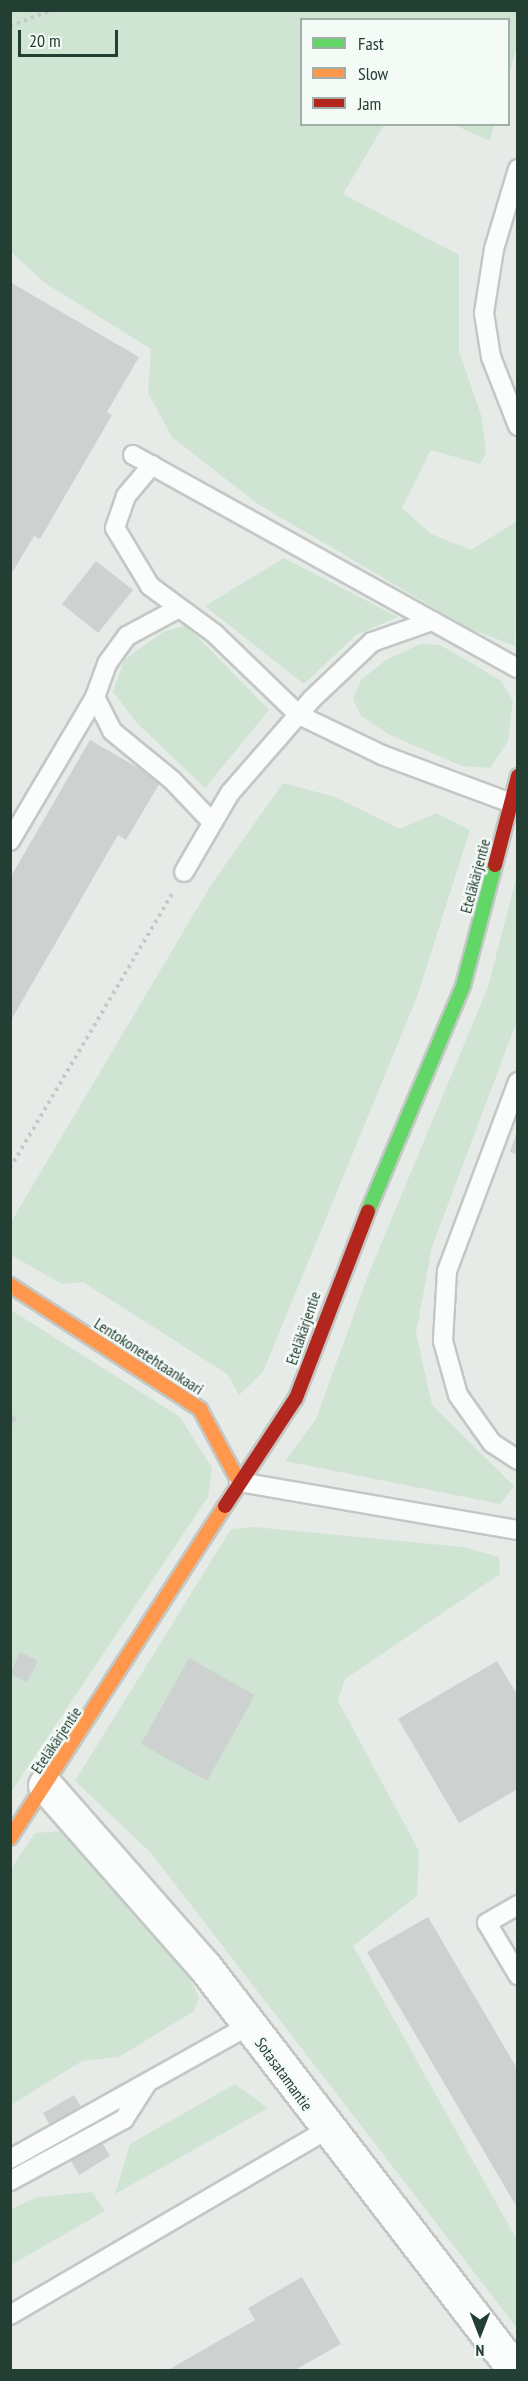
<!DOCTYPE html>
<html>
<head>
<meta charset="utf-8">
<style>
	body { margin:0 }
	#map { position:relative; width:528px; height:2381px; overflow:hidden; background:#e6ebe8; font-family:"PT Sans Narrow",sans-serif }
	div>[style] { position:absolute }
	.green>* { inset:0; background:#cfe4d3 }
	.building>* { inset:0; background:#cdd2d0 }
	.path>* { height:4px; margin-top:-2px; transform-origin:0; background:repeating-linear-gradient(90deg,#c2cac6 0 3px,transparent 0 7.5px) }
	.roads { filter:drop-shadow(2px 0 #c3c8c5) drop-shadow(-2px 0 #c3c8c5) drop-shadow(0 2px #c3c8c5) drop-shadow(0 -2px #c3c8c5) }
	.lane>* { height:18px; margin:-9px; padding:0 9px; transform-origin:9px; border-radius:9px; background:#fbfcfc }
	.street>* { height:33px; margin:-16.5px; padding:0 16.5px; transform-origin:16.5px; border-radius:16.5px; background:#fbfcfc }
	.fast>* { height:14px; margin:-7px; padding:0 7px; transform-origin:7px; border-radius:7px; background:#63d668 }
	.slow>* { height:14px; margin:-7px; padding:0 7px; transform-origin:7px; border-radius:7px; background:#ff974d }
	.jam>* { height:14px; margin:-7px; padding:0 7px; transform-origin:7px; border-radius:7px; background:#b3261e }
	span { translate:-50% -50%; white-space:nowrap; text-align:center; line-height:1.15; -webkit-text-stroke:5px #f4faf6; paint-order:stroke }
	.street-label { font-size:16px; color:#233f34 }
	.frame { position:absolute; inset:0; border:12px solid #233f34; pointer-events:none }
	.legend { position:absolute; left:300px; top:18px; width:210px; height:108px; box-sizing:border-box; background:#f4faf6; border:2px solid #a0afa8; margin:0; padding:8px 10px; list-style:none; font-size:18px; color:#233f34 }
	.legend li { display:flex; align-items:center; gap:12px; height:30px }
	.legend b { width:30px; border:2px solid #a0afa8 }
	.north { position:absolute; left:450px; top:2303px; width:60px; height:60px; -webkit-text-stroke:4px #f4faf6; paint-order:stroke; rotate:180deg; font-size:16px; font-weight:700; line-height:24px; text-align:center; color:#233f34 }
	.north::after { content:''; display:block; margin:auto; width:21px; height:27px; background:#233f34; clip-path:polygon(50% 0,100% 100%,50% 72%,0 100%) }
	.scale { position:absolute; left:18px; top:30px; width:100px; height:27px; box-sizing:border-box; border:3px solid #233f34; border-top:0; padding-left:8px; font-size:18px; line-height:21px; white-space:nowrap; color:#233f34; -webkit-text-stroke:4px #f4faf6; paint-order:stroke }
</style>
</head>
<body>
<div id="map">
	<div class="green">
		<div style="clip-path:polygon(11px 10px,517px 11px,517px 44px,509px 76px,508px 20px,302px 20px,302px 124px,384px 125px,343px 194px,459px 255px,459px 351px,482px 418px,486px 453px,480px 464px,431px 450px,402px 508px,431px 534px,471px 550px,517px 521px,515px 646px,470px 629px,258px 504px,172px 437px,148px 393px,151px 349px,45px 283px,11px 252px)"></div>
		<div style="clip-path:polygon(454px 125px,494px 125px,490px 141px)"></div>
		<div style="clip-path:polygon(284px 558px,398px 617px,356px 635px,304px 684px,205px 606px)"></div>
		<div style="clip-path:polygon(186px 625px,269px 710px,205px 788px,136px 722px,113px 692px,124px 660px,163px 632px)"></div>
		<div style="clip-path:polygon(420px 644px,440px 645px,480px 668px,501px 681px,513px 701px,508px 741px,490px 768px,462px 766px,390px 735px,361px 716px,353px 699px,361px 680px,386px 660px)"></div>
		<div style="clip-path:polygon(283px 783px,335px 797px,400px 829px,436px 813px,470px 830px,417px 997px,263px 1372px,239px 1395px,227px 1374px,83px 1282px,62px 1284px,11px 1255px,11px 1222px,211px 885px)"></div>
		<div style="clip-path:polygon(517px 875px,517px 1021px,432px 1247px,416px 1333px,432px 1405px,514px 1486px,500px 1504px,285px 1461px,316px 1419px,369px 1273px,488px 987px)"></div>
		<div style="clip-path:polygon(11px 1310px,180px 1417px,212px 1468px,208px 1497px,11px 1792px)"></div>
		<div style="clip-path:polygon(253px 1527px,463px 1547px,499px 1557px,500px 1574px,345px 1679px,338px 1701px,419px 1851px,417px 1896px,353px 1946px,517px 2240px,517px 2328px,151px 1853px,75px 1781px,231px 1529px)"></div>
		<div style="clip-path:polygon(63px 1831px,182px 1963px,199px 1997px,194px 2011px,119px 2057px,82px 2061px,11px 2105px,11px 1869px,35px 1833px)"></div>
		<div style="clip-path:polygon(235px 2084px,268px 2108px,115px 2194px,130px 2144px)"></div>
		<div style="clip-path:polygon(92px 2192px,105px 2211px,11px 2265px,11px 2209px,38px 2197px)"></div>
	</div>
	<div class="building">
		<div style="clip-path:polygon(10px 282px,139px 357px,107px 412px,112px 415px,40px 539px,34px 536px,10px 576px)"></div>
		<div style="clip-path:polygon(96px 561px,133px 590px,98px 633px,62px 604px)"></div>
		<div style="clip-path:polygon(90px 740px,161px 781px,126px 840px,118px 835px,10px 1022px,10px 878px)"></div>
		<div style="clip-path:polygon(517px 1132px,518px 1132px,518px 1155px,510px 1152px)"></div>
		<div style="clip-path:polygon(10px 1414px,17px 1418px,10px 1429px)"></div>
		<div style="clip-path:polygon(20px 1652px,38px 1661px,27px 1682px,10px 1674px)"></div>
		<div style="clip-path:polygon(189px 1658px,255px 1695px,207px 1781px,141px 1744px)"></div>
		<div style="clip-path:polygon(497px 1661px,518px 1696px,518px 1789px,459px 1823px,398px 1719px)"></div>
		<div style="clip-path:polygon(428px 1917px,518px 2070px,518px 2209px,367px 1952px)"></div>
		<div style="clip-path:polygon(74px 2095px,110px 2156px,79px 2175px,43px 2113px)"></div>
		<div style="clip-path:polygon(302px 2277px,341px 2344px,295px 2370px,168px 2370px,255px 2320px,248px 2308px)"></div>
	</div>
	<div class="path">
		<div style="left:10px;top:26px;width:45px;rotate:-20.9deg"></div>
		<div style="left:10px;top:1168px;width:318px;rotate:-59.4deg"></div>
	</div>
	<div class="roads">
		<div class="lane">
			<div style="left:518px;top:169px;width:84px;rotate:106.7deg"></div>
			<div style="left:494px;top:249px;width:65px;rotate:98.9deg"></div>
			<div style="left:484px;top:313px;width:45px;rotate:81deg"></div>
			<div style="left:491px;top:357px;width:74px;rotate:68.6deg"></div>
			<div style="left:133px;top:455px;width:440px;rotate:29deg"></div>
			<div style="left:152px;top:465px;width:40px;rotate:130deg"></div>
			<div style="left:126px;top:496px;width:34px;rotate:109deg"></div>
			<div style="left:115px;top:528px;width:68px;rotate:58.9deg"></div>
			<div style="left:150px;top:586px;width:81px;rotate:36.4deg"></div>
			<div style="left:215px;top:634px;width:117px;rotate:44deg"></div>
			<div style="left:299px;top:715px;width:92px;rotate:25.7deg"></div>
			<div style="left:382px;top:755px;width:138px;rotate:20.4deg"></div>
			<div style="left:179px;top:608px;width:59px;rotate:151.7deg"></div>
			<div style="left:127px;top:636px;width:34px;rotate:126deg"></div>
			<div style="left:107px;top:664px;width:35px;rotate:110deg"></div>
			<div style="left:95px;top:697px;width:38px;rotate:63deg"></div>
			<div style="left:112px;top:731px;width:77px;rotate:39.2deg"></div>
			<div style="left:172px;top:780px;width:59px;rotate:46.4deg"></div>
			<div style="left:10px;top:841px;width:167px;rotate:-59.4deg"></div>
			<div style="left:184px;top:872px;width:91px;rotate:-59.8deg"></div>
			<div style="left:230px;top:793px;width:125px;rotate:-48.9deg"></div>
			<div style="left:312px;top:699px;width:83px;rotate:-43.5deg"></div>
			<div style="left:372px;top:642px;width:64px;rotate:-19.3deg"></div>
			<div style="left:518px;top:1082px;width:202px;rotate:110.6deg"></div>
			<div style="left:447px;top:1271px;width:70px;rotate:93.3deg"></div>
			<div style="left:443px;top:1341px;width:56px;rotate:74.5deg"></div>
			<div style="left:458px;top:1395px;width:59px;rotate:54.7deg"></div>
			<div style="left:492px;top:1443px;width:31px;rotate:33deg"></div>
			<div style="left:239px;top:1482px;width:283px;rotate:9.8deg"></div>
			<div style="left:518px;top:1905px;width:36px;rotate:150deg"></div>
			<div style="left:487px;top:1923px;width:61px;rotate:59.2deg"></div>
			<div style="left:10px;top:2159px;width:273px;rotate:-29.2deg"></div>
			<div style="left:10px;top:2181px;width:130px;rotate:-28.5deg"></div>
			<div style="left:124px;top:2119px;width:40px;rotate:-57.1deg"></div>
			<div style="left:10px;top:2315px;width:365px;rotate:-30.3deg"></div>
		</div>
		<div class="street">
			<div style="left:45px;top:1785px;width:242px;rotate:48.7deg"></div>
			<div style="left:205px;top:1967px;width:508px;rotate:52.43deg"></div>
		</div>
		<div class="fast">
			<div style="left:368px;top:1211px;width:244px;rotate:-67.1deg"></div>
			<div style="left:463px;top:986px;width:125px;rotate:-75.2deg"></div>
		</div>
		<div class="slow">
			<div style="left:10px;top:1285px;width:227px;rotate:33.1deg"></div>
			<div style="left:200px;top:1409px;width:83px;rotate:61.9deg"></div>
			<div style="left:10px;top:1838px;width:396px;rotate:-57.1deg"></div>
		</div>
		<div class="jam">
			<div style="left:495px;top:865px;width:92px;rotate:-75.5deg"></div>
			<div style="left:225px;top:1506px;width:129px;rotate:-56.7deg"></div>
			<div style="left:296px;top:1398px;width:200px;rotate:-68.9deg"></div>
		</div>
	</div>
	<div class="street-label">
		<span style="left:475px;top:876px;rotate:-75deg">Eteläkärjentie</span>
		<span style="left:303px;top:1328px;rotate:-71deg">Eteläkärjentie</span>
		<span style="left:149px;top:1356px;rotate:33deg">Lentokonetehtaankaari</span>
		<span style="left:56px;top:1740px;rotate:-56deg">Eteläkärjentie</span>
		<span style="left:284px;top:2074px;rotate:54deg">Sotasatamantie</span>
	</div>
	<div class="frame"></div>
	<ul class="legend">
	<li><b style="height:8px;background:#63d668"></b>Fast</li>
	<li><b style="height:8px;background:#ff974d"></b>Slow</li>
	<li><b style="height:8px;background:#b3261e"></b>Jam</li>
	</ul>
	<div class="north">N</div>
	<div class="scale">20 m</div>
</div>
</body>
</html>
